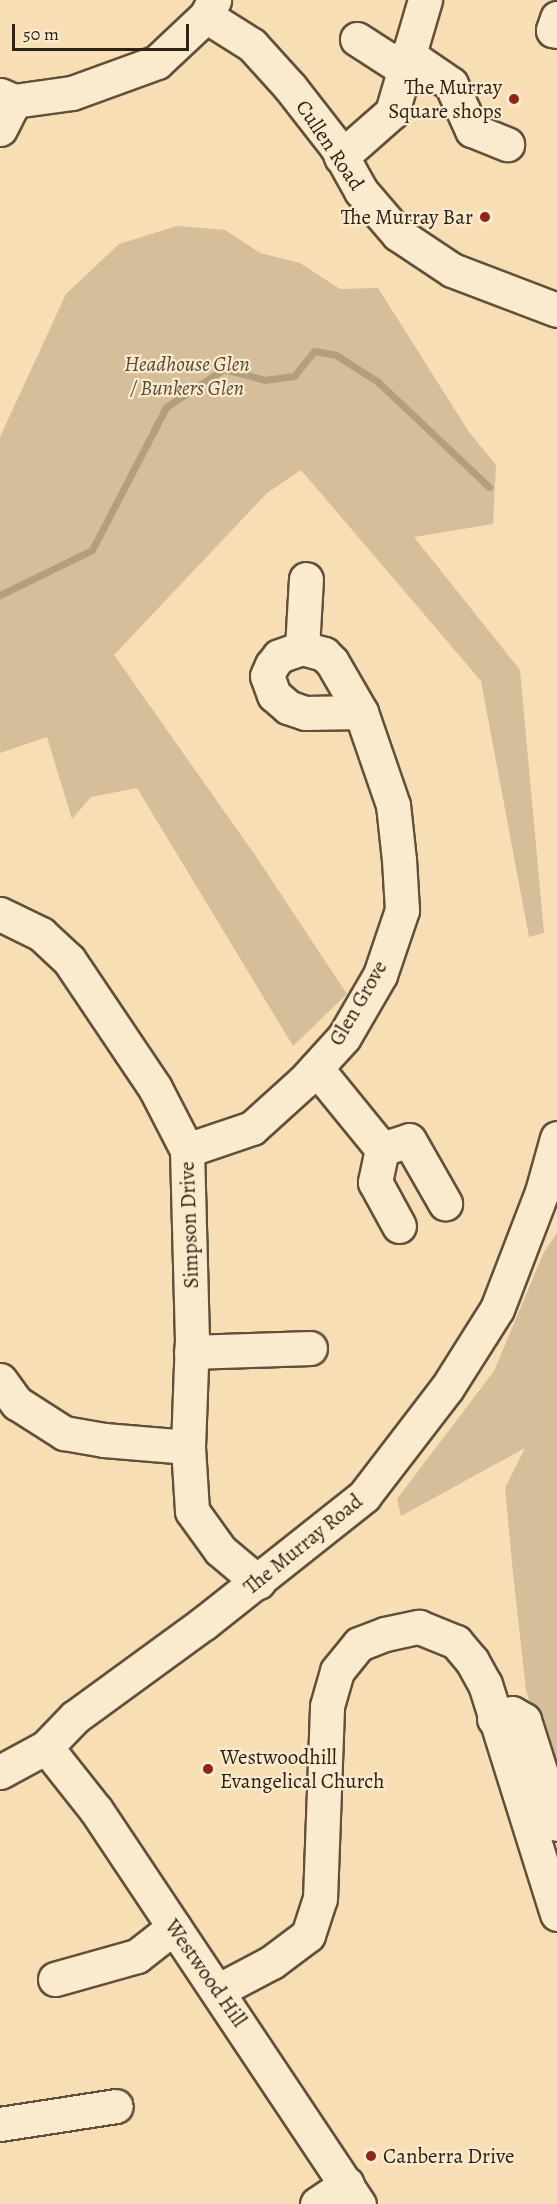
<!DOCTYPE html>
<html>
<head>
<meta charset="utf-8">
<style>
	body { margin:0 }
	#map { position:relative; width:557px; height:2204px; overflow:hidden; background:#f7deb4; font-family:Alegreya,serif }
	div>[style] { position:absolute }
	.green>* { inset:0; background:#d5be99 }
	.stream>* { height:7px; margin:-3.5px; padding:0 3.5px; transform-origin:3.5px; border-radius:3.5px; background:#b39e7e }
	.roads { filter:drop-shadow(2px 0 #61513c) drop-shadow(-2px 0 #61513c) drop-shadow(0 2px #61513c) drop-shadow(0 -2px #61513c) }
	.minor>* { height:33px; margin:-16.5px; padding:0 16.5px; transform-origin:16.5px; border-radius:16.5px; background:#faeace }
	.dots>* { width:16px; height:16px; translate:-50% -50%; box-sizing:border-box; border:3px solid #faeace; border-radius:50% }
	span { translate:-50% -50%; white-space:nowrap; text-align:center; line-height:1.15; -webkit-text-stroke:4.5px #faeace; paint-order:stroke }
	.poi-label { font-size:21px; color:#2f2214 }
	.right { translate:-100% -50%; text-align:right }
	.left { translate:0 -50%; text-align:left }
	.street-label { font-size:21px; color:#2f2214 }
	.park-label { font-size:21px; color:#584935; font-style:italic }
	.scale { position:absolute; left:12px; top:24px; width:177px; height:27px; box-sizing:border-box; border:3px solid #2f2214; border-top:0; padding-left:8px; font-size:18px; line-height:21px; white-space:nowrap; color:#2f2214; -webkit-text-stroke:4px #faeace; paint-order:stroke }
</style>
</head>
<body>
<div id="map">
	<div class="green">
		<div style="clip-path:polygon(177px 226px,225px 230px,260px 253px,300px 263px,340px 289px,378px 288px,469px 432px,496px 465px,493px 524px,414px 537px,520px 670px,544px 933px,529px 937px,481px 681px,301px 470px,267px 493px,114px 655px,255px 855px,347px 994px,293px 1046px,137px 788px,91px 797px,72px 819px,47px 737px,0 753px,0 437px,66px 294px,119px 244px)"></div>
		<div style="clip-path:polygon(557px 1233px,557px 1791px,526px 1690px,513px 1573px,505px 1488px,525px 1448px,401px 1516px,397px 1499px,494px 1371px,544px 1252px)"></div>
	</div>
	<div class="stream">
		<div style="left:0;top:595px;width:102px;rotate:-26.1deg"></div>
		<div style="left:92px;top:550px;width:161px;rotate:-62.6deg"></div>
		<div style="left:166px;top:407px;width:69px;rotate:-33.2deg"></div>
		<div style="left:224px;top:369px;width:42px;rotate:15deg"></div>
		<div style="left:265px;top:380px;width:29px;rotate:-8deg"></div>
		<div style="left:294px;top:376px;width:32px;rotate:-51deg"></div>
		<div style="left:314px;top:351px;width:22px;rotate:10deg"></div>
		<div style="left:336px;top:355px;width:50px;rotate:32.7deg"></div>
		<div style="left:378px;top:382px;width:153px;rotate:43.4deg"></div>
	</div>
	<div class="roads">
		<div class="minor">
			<div style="left:206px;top:16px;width:54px;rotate:32.2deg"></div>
			<div style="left:252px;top:45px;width:57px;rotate:47.9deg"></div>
			<div style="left:290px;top:87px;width:75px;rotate:52.1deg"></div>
			<div style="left:336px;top:146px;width:51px;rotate:60.9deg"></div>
			<div style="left:361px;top:191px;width:57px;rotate:49.3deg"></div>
			<div style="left:398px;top:234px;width:65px;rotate:33.7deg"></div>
			<div style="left:452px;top:270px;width:112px;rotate:20.9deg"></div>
			<div style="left:557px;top:18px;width:13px;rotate:108deg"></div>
			<div style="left:553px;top:30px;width:4px;rotate:14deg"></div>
			<div style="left:357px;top:39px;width:54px;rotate:32.8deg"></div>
			<div style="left:407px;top:54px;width:53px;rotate:34.3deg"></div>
			<div style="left:451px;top:84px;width:51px;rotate:65.5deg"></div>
			<div style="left:472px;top:130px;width:38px;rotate:22deg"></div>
			<div style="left:0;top:95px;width:15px;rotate:23deg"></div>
			<div style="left:14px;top:101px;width:59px;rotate:-7.9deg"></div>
			<div style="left:72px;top:93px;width:90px;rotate:-20deg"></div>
			<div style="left:157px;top:62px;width:67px;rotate:-43.2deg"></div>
			<div style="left:206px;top:16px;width:18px;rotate:-63deg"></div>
			<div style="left:0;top:129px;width:31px;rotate:-63deg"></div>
			<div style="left:341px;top:157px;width:68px;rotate:-41.4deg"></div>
			<div style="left:392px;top:112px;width:117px;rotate:-73.6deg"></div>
			<div style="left:302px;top:648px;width:23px;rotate:15deg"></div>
			<div style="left:324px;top:654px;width:11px;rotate:45deg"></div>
			<div style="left:332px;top:662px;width:58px;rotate:59.9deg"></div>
			<div style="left:361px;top:712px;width:56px;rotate:179deg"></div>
			<div style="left:305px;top:713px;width:18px;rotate:-161deg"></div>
			<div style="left:288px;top:707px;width:18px;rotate:-139deg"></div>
			<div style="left:274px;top:695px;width:20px;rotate:-110deg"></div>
			<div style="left:267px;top:676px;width:12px;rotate:-66deg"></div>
			<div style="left:272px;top:665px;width:11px;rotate:-52deg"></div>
			<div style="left:279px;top:656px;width:24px;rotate:-19deg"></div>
			<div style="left:302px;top:648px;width:69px;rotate:-86.7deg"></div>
			<div style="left:0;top:914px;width:46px;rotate:26deg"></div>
			<div style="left:41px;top:934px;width:38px;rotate:43deg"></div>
			<div style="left:69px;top:960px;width:154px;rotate:56.1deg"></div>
			<div style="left:155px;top:1088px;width:70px;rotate:62.7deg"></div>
			<div style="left:187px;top:1150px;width:188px;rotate:88.5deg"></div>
			<div style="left:192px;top:1338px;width:109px;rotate:92.1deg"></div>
			<div style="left:188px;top:1447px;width:64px;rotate:86.4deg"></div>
			<div style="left:192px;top:1511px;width:48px;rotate:54.3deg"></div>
			<div style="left:220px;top:1550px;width:50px;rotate:40.1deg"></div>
			<div style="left:316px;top:1068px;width:104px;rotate:50.8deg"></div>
			<div style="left:382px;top:1149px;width:34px;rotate:102deg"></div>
			<div style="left:375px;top:1182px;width:50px;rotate:61.4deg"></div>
			<div style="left:382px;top:1149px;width:28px;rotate:-18deg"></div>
			<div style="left:409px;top:1140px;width:73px;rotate:60.3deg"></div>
			<div style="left:187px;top:1150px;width:69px;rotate:-18.7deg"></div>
			<div style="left:252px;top:1128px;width:70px;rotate:-42.1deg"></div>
			<div style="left:304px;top:1081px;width:59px;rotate:-47.7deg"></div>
			<div style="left:344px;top:1037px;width:72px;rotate:-59.9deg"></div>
			<div style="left:380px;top:975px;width:69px;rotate:-71.3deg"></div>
			<div style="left:402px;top:910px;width:50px;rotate:-93.4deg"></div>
			<div style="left:399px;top:860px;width:55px;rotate:-96.2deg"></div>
			<div style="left:393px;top:805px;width:98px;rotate:-109deg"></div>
			<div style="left:191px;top:1352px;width:119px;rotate:-1.9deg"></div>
			<div style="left:0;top:1380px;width:29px;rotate:54deg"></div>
			<div style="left:17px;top:1403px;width:56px;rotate:32.6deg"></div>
			<div style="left:64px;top:1433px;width:41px;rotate:9.9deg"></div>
			<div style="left:104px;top:1440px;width:84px;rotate:4.8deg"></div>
			<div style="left:494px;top:1719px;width:19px;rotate:-18deg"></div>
			<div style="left:512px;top:1713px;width:14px;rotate:30deg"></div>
			<div style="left:524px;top:1720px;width:109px;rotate:72.4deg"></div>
			<div style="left:46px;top:1747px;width:80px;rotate:51.6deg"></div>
			<div style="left:96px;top:1810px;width:474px;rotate:56.3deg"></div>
			<div style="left:0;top:1772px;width:52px;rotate:-28.5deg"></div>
			<div style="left:46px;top:1747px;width:42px;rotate:-46deg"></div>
			<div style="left:75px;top:1717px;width:160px;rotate:-36.1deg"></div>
			<div style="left:204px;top:1623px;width:204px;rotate:-38.4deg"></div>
			<div style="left:364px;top:1496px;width:136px;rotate:-52.5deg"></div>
			<div style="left:447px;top:1388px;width:93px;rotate:-57.7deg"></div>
			<div style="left:497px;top:1309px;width:125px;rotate:-69deg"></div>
			<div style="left:542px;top:1192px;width:56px;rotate:-74.5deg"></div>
			<div style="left:55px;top:1979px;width:85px;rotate:-15.7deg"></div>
			<div style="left:137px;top:1956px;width:47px;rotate:-38.1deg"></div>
			<div style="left:219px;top:1990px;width:60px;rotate:-27.8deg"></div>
			<div style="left:272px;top:1962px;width:45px;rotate:-36.9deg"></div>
			<div style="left:308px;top:1935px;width:38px;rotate:-72deg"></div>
			<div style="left:320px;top:1899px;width:193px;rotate:-87.9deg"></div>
			<div style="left:327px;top:1706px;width:36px;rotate:-74deg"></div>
			<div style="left:337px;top:1671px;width:35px;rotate:-51deg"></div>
			<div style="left:359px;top:1644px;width:28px;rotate:-21deg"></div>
			<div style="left:385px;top:1634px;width:35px;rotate:-12deg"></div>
			<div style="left:419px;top:1627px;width:40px;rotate:22deg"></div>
			<div style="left:456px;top:1642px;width:25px;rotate:50deg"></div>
			<div style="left:472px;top:1661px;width:26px;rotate:61deg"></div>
			<div style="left:485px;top:1684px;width:241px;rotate:72.6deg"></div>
			<div style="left:0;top:2124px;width:117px;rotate:-8.8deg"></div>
			<div style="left:317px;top:2204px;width:36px;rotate:-34deg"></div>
		</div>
	</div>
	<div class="dots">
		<div style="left:514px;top:99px;background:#8f2418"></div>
		<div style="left:485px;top:217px;background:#8f2418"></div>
		<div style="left:208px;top:1769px;background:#8f2418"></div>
		<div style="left:371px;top:2156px;background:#8f2418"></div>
	</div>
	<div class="poi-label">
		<span class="right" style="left:502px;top:99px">The Murray<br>Square shops</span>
		<span class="right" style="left:473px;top:217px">The Murray Bar</span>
		<span class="left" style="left:220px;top:1769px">Westwoodhill<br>Evangelical Church</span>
		<span class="left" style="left:383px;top:2156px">Canberra Drive</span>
	</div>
	<div class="street-label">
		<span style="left:330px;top:145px;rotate:56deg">Cullen Road</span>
		<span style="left:358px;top:1003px;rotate:-60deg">Glen Grove</span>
		<span style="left:189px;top:1225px;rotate:-92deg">Simpson Drive</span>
		<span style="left:303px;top:1544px;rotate:-39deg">The Murray Road</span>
		<span style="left:206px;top:1973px;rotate:55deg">Westwood Hill</span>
	</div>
	<div class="park-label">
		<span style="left:187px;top:376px">Headhouse Glen<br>/ Bunkers Glen</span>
	</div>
	<div class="scale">50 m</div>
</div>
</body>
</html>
